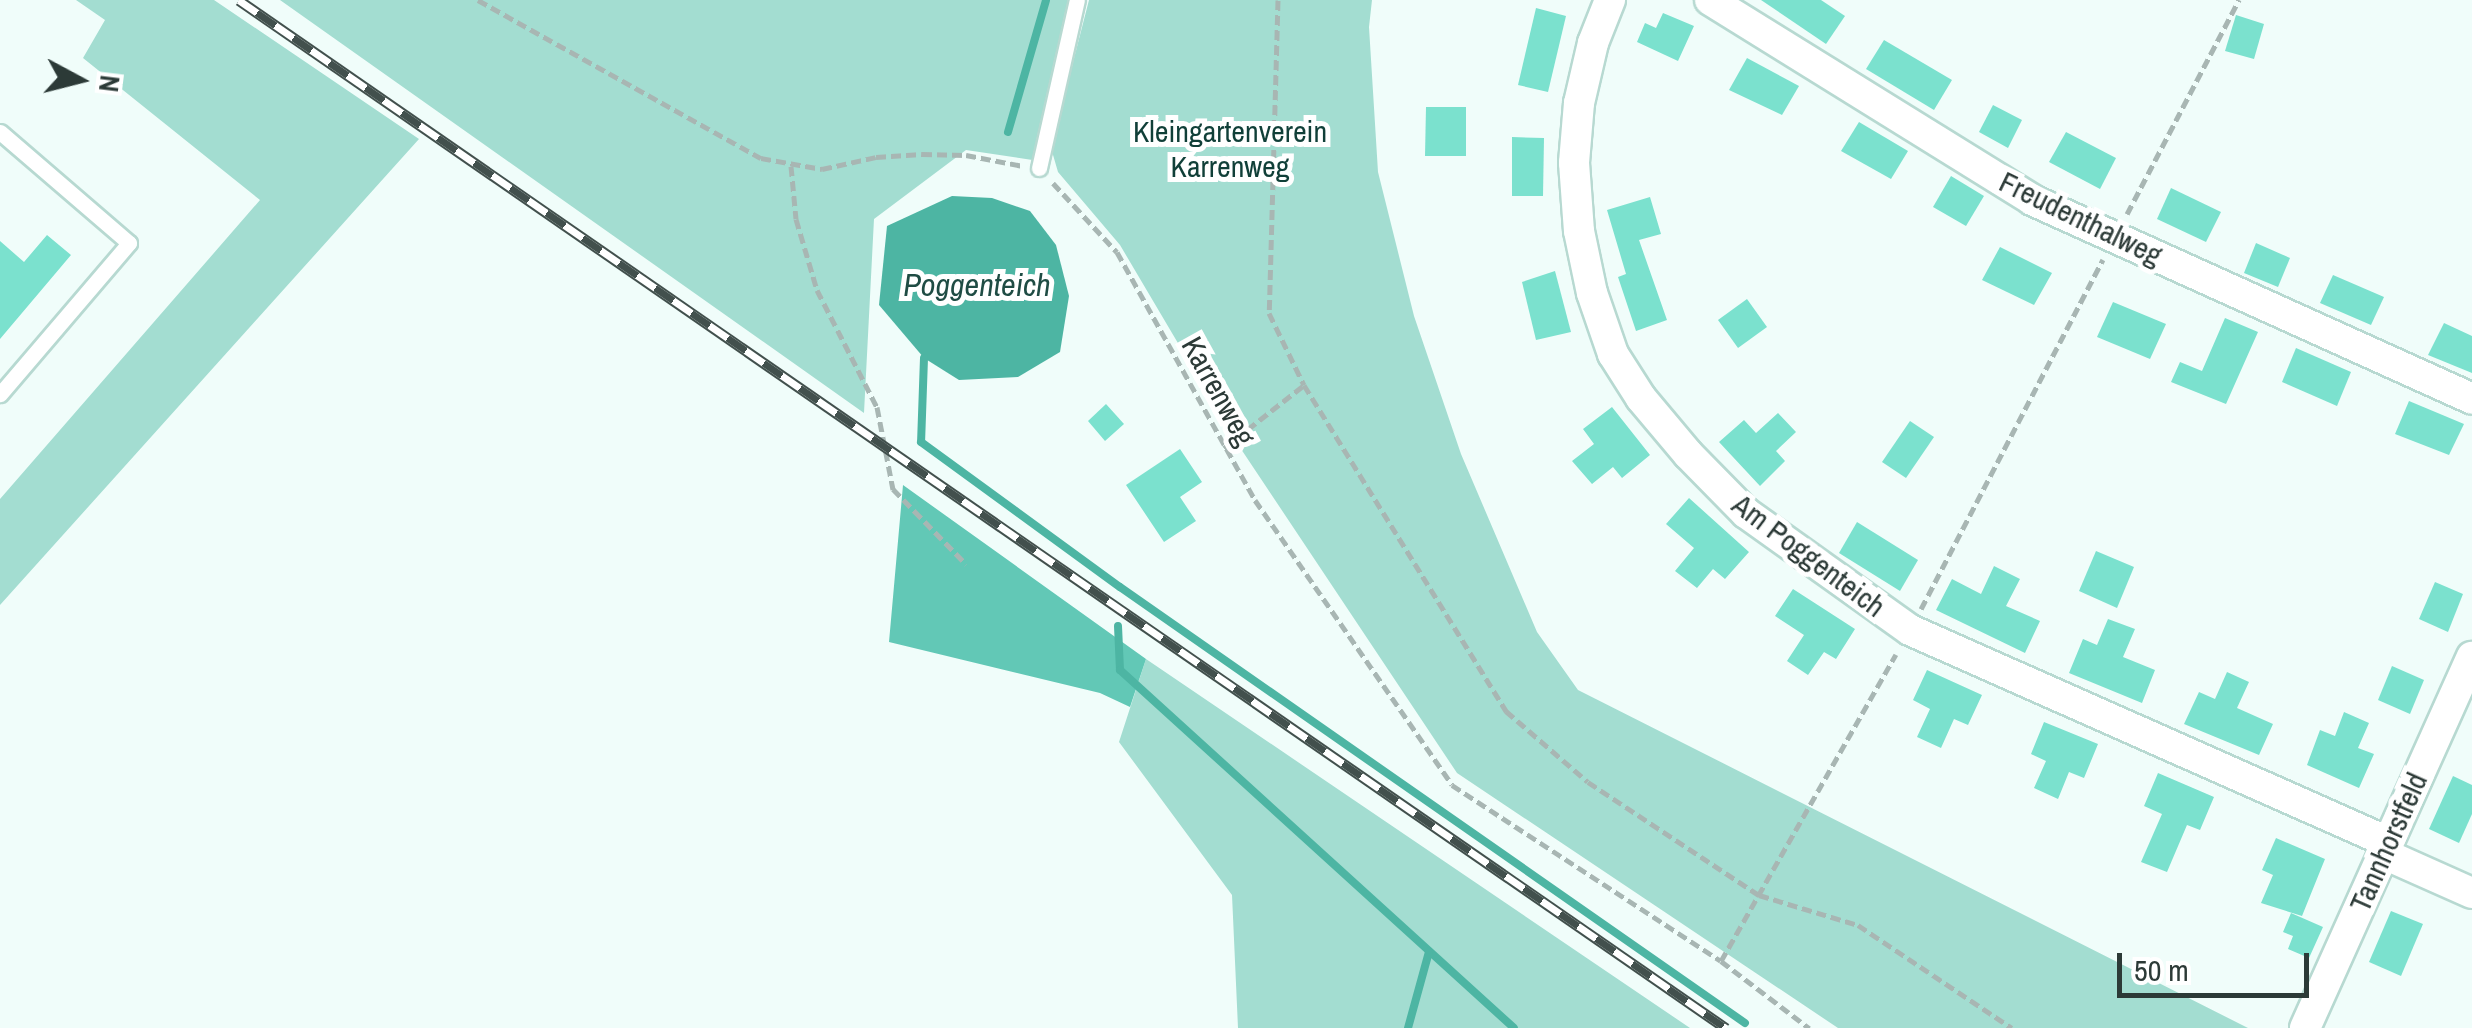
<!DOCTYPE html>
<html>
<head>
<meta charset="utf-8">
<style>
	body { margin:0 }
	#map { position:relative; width:2472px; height:1028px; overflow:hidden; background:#f0fdfa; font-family:"Archivo Narrow",sans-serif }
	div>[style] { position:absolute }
	.green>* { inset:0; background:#a3ddd1 }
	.forest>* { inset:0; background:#62c8b6 }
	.water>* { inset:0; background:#4db5a3 }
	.stream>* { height:8px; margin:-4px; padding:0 4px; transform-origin:4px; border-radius:4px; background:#4db5a3 }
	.building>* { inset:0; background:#7be1ce }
	.path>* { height:5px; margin-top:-2.5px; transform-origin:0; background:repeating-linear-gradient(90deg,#a8b6b3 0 10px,transparent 0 15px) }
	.roads { filter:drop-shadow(2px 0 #b7d9d1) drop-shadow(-2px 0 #b7d9d1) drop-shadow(0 2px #b7d9d1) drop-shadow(0 -2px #b7d9d1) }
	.service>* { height:15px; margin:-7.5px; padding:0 7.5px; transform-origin:7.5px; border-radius:7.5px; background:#fff }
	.minor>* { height:30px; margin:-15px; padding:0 15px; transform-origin:15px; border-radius:15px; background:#fff }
	.rail>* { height:11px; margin-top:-5.5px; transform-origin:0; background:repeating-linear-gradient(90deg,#fff 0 22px,#42504d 0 44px); box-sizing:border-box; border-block:2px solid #42504d }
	span { translate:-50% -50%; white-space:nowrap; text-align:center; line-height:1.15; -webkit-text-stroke:10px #fff; paint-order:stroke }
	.park-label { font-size:30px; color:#103f38 }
	.street-label { font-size:30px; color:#2c3a37 }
	.water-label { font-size:32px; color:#1f4c44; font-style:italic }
	.north { position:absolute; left:30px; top:30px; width:100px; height:100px; -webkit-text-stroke:8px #fff; paint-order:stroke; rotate:97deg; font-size:28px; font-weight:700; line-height:40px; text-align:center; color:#2c3a37 }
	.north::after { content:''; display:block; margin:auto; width:35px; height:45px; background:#2c3a37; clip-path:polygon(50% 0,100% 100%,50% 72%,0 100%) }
	.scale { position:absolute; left:2117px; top:953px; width:192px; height:45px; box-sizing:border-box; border:5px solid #2c3a37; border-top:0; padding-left:12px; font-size:30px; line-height:35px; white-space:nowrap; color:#2c3a37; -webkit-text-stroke:8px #fff; paint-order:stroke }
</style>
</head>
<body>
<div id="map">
	<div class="green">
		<div style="clip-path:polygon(76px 0,214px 0,419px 139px,0 605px,0 499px,260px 200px,83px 58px,105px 20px)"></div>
		<div style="clip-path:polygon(280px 0,1078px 0,1039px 161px,966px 150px,874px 219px,864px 413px)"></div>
		<div style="clip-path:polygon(1089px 0,1372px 0,1369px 27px,1378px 172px,1414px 316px,1461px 454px,1537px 632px,1578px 690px,2248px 1028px,1838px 1028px,1457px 773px,1237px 443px,1120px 245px,1058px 172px,1051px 148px)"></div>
		<div style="clip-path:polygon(1146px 659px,1690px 1028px,1238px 1028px,1232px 895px,1119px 742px)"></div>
	</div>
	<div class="forest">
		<div style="clip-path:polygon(903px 485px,1146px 659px,1130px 707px,1100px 693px,889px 642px)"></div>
	</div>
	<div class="water">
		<div style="clip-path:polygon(952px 196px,992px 198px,1030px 211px,1056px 245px,1069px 296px,1060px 352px,1018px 377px,959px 380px,924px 358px,879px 305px,887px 226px)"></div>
	</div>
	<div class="stream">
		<div style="left:1008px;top:132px;width:137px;rotate:-73.9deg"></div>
		<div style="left:924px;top:358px;width:84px;rotate:92deg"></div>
		<div style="left:921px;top:442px;width:246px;rotate:36.1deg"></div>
		<div style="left:1120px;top:587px;width:762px;rotate:34.9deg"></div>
		<div style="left:1118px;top:626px;width:44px;rotate:87.4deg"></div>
		<div style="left:1120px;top:670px;width:532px;rotate:42.26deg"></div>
		<div style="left:1408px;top:1028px;width:79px;rotate:-74.6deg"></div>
	</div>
	<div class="building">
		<div style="clip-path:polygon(1761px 0,1821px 0,1845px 16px,1826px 44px)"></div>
		<div style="clip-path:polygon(1536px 8px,1566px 16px,1548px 92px,1518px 85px)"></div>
		<div style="clip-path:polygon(1663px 13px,1694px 26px,1678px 61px,1637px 42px,1645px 23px,1656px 28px)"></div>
		<div style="clip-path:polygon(2236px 15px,2264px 24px,2254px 59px,2225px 51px)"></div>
		<div style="clip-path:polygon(1884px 40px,1952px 80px,1934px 110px,1866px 69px)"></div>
		<div style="clip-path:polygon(1747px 58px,1799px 86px,1782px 115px,1729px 90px)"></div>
		<div style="clip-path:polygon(1993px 105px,2022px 120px,2008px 148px,1979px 132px)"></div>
		<div style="clip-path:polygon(1426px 107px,1466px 107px,1466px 156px,1425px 156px)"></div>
		<div style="clip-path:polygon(1859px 122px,1908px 151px,1891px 179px,1841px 151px)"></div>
		<div style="clip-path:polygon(2066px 132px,2116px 158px,2100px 189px,2049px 162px)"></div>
		<div style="clip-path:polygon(1512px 137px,1544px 138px,1543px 196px,1512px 196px)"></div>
		<div style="clip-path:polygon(1951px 176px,1984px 196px,1966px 226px,1933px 207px)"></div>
		<div style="clip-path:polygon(2171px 188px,2221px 212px,2206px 242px,2157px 219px)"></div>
		<div style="clip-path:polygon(1650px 197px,1661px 234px,1639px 240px,1667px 320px,1636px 331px,1618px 277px,1626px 274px,1607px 210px)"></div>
		<div style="clip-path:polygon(47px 235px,71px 255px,0 339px,0 241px,24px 262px)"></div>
		<div style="clip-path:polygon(2256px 243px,2290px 258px,2278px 287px,2244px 273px)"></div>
		<div style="clip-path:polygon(2000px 247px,2052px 273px,2034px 305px,1982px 280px)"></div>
		<div style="clip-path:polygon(1555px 271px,1571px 332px,1536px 340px,1522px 282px)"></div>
		<div style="clip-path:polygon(2333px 275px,2384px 297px,2371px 325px,2320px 303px)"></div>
		<div style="clip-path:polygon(1747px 299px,1767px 327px,1738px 348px,1718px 320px)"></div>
		<div style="clip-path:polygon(2113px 302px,2166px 324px,2150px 359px,2097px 337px)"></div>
		<div style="clip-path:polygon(2225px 318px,2258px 332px,2226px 404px,2171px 382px,2180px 362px,2202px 371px)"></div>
		<div style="clip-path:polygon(2444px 323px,2472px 336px,2472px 373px,2428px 355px)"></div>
		<div style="clip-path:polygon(2296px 348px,2351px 372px,2337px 406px,2282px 382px)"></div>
		<div style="clip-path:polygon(2409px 401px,2464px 424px,2449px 455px,2395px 434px)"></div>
		<div style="clip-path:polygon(1106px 404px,1124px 424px,1105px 441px,1088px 421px)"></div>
		<div style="clip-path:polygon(1612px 407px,1650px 455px,1622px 478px,1613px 467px,1592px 484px,1572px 461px,1594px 444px,1583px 429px)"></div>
		<div style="clip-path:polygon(1778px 413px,1796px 432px,1776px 451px,1785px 461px,1760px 486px,1719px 442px,1744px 420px,1756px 433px)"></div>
		<div style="clip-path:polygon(1910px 421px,1934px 437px,1906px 478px,1882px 462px)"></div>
		<div style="clip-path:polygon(1180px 449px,1202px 482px,1180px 497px,1196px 521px,1164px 542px,1126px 485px)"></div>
		<div style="clip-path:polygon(1689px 498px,1749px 552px,1725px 579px,1713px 569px,1697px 588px,1675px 571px,1694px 548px,1666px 524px)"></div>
		<div style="clip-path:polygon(1857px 522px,1918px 560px,1900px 591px,1839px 553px)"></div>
		<div style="clip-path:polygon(2096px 551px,2134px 567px,2117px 608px,2079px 591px)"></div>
		<div style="clip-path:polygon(1994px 566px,2020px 579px,2006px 606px,2040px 621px,2025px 653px,1936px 610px,1952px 579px,1981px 594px)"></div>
		<div style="clip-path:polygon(2435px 582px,2463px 594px,2448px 632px,2419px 619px)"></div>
		<div style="clip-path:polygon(1793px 589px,1855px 629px,1836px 659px,1824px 652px,1808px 675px,1787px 661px,1804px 635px,1775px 616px)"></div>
		<div style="clip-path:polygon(2108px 619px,2135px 629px,2123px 657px,2155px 670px,2142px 703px,2069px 673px,2083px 639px,2097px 645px)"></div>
		<div style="clip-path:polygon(2392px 666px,2424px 680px,2410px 714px,2378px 700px)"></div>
		<div style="clip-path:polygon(1927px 670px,1982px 695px,1968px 725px,1954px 719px,1941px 748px,1917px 737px,1930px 709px,1913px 700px)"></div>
		<div style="clip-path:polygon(2227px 672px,2249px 682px,2237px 708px,2273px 724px,2259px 755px,2184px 724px,2199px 692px,2215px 699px)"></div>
		<div style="clip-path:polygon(2344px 712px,2369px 723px,2358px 748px,2374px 754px,2359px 788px,2307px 765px,2320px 730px,2335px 736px)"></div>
		<div style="clip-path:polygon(2044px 722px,2098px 744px,2084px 778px,2069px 772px,2058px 799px,2034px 788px,2046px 761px,2031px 754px)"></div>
		<div style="clip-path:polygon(2158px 773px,2214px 797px,2200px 830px,2187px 825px,2167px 872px,2141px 862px,2162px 814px,2144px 806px)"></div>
		<div style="clip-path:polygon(2453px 776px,2472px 785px,2472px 814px,2459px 843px,2429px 829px)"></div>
		<div style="clip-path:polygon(2276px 838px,2325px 859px,2302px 916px,2261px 903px,2273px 875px,2262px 870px)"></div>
		<div style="clip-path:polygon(2391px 911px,2423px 924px,2401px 976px,2369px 962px)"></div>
		<div style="clip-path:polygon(2291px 913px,2323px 927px,2309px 958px,2288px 949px,2293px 936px,2283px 932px)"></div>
	</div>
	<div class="path">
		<div style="left:478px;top:0;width:324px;rotate:29.2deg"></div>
		<div style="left:761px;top:158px;width:62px;rotate:10.2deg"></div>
		<div style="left:822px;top:169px;width:55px;rotate:-12.5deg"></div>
		<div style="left:876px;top:157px;width:46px;rotate:-3.7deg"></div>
		<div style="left:922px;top:154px;width:44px;rotate:1.3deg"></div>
		<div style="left:966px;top:155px;width:58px;rotate:10.9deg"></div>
		<div style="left:1278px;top:0;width:313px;rotate:91.6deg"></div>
		<div style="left:1269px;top:313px;width:80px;rotate:64.1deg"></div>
		<div style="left:1304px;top:385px;width:384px;rotate:58.2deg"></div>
		<div style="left:1506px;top:711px;width:108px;rotate:40.9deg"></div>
		<div style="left:1588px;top:782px;width:205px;rotate:33.5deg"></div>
		<div style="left:1759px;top:895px;width:103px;rotate:16.9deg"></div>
		<div style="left:1858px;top:925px;width:185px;rotate:33.8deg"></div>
		<div style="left:791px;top:166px;width:53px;rotate:84.6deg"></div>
		<div style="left:796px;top:219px;width:74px;rotate:73.5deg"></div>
		<div style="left:817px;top:290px;width:131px;rotate:62.9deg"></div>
		<div style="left:877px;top:407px;width:84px;rotate:79deg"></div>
		<div style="left:893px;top:489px;width:105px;rotate:45.8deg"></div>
		<div style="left:1053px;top:183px;width:94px;rotate:47.2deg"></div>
		<div style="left:1117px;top:252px;width:284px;rotate:60.9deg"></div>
		<div style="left:1255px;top:500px;width:346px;rotate:55.3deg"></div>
		<div style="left:1452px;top:785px;width:321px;rotate:33.2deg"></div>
		<div style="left:1721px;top:961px;width:111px;rotate:37.3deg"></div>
		<div style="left:2127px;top:214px;width:242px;rotate:-62.4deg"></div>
		<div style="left:1224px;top:448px;width:102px;rotate:-38.2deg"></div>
		<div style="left:1921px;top:609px;width:394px;rotate:-62.5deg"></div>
		<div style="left:1721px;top:961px;width:353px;rotate:-60.3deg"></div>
	</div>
	<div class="roads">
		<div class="service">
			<div style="left:0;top:132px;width:170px;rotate:40.7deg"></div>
			<div style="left:129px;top:243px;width:199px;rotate:130.5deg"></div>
			<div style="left:1039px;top:168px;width:172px;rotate:-77.3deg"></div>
		</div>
		<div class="minor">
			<div style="left:1610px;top:0;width:46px;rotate:111.6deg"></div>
			<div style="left:1593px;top:43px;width:62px;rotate:103.1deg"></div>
			<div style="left:1579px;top:103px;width:60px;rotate:94.8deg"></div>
			<div style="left:1574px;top:163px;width:68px;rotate:85.8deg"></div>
			<div style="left:1579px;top:231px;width:63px;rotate:78.2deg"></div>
			<div style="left:1592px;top:293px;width:65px;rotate:71deg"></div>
			<div style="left:1613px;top:354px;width:52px;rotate:57.5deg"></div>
			<div style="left:1641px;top:398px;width:73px;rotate:50deg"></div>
			<div style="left:1688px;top:454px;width:83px;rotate:45.5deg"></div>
			<div style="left:1746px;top:513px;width:201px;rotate:35.5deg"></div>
			<div style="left:1910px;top:630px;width:523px;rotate:23.92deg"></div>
			<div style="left:1710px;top:0;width:379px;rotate:31.8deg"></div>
			<div style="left:2032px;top:200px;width:483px;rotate:24.3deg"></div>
			<div style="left:2382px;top:853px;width:98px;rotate:24deg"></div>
			<div style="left:2305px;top:1028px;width:407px;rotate:-65.8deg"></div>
		</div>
	</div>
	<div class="rail">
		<div style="left:239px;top:0;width:1808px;rotate:34.66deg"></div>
	</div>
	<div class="park-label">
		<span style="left:1230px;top:148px">Kleingartenverein<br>Karrenweg</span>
	</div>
	<div class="street-label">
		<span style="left:2081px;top:218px;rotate:26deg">Freudenthalweg</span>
		<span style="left:1219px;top:391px;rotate:61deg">Karrenweg</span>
		<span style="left:1809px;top:555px;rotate:37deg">Am Poggenteich</span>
		<span style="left:2388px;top:842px;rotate:-66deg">Tannhorstfeld</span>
	</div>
	<div class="water-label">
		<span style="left:977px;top:285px">Poggenteich</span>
	</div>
	<div class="north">N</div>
	<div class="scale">50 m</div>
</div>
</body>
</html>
